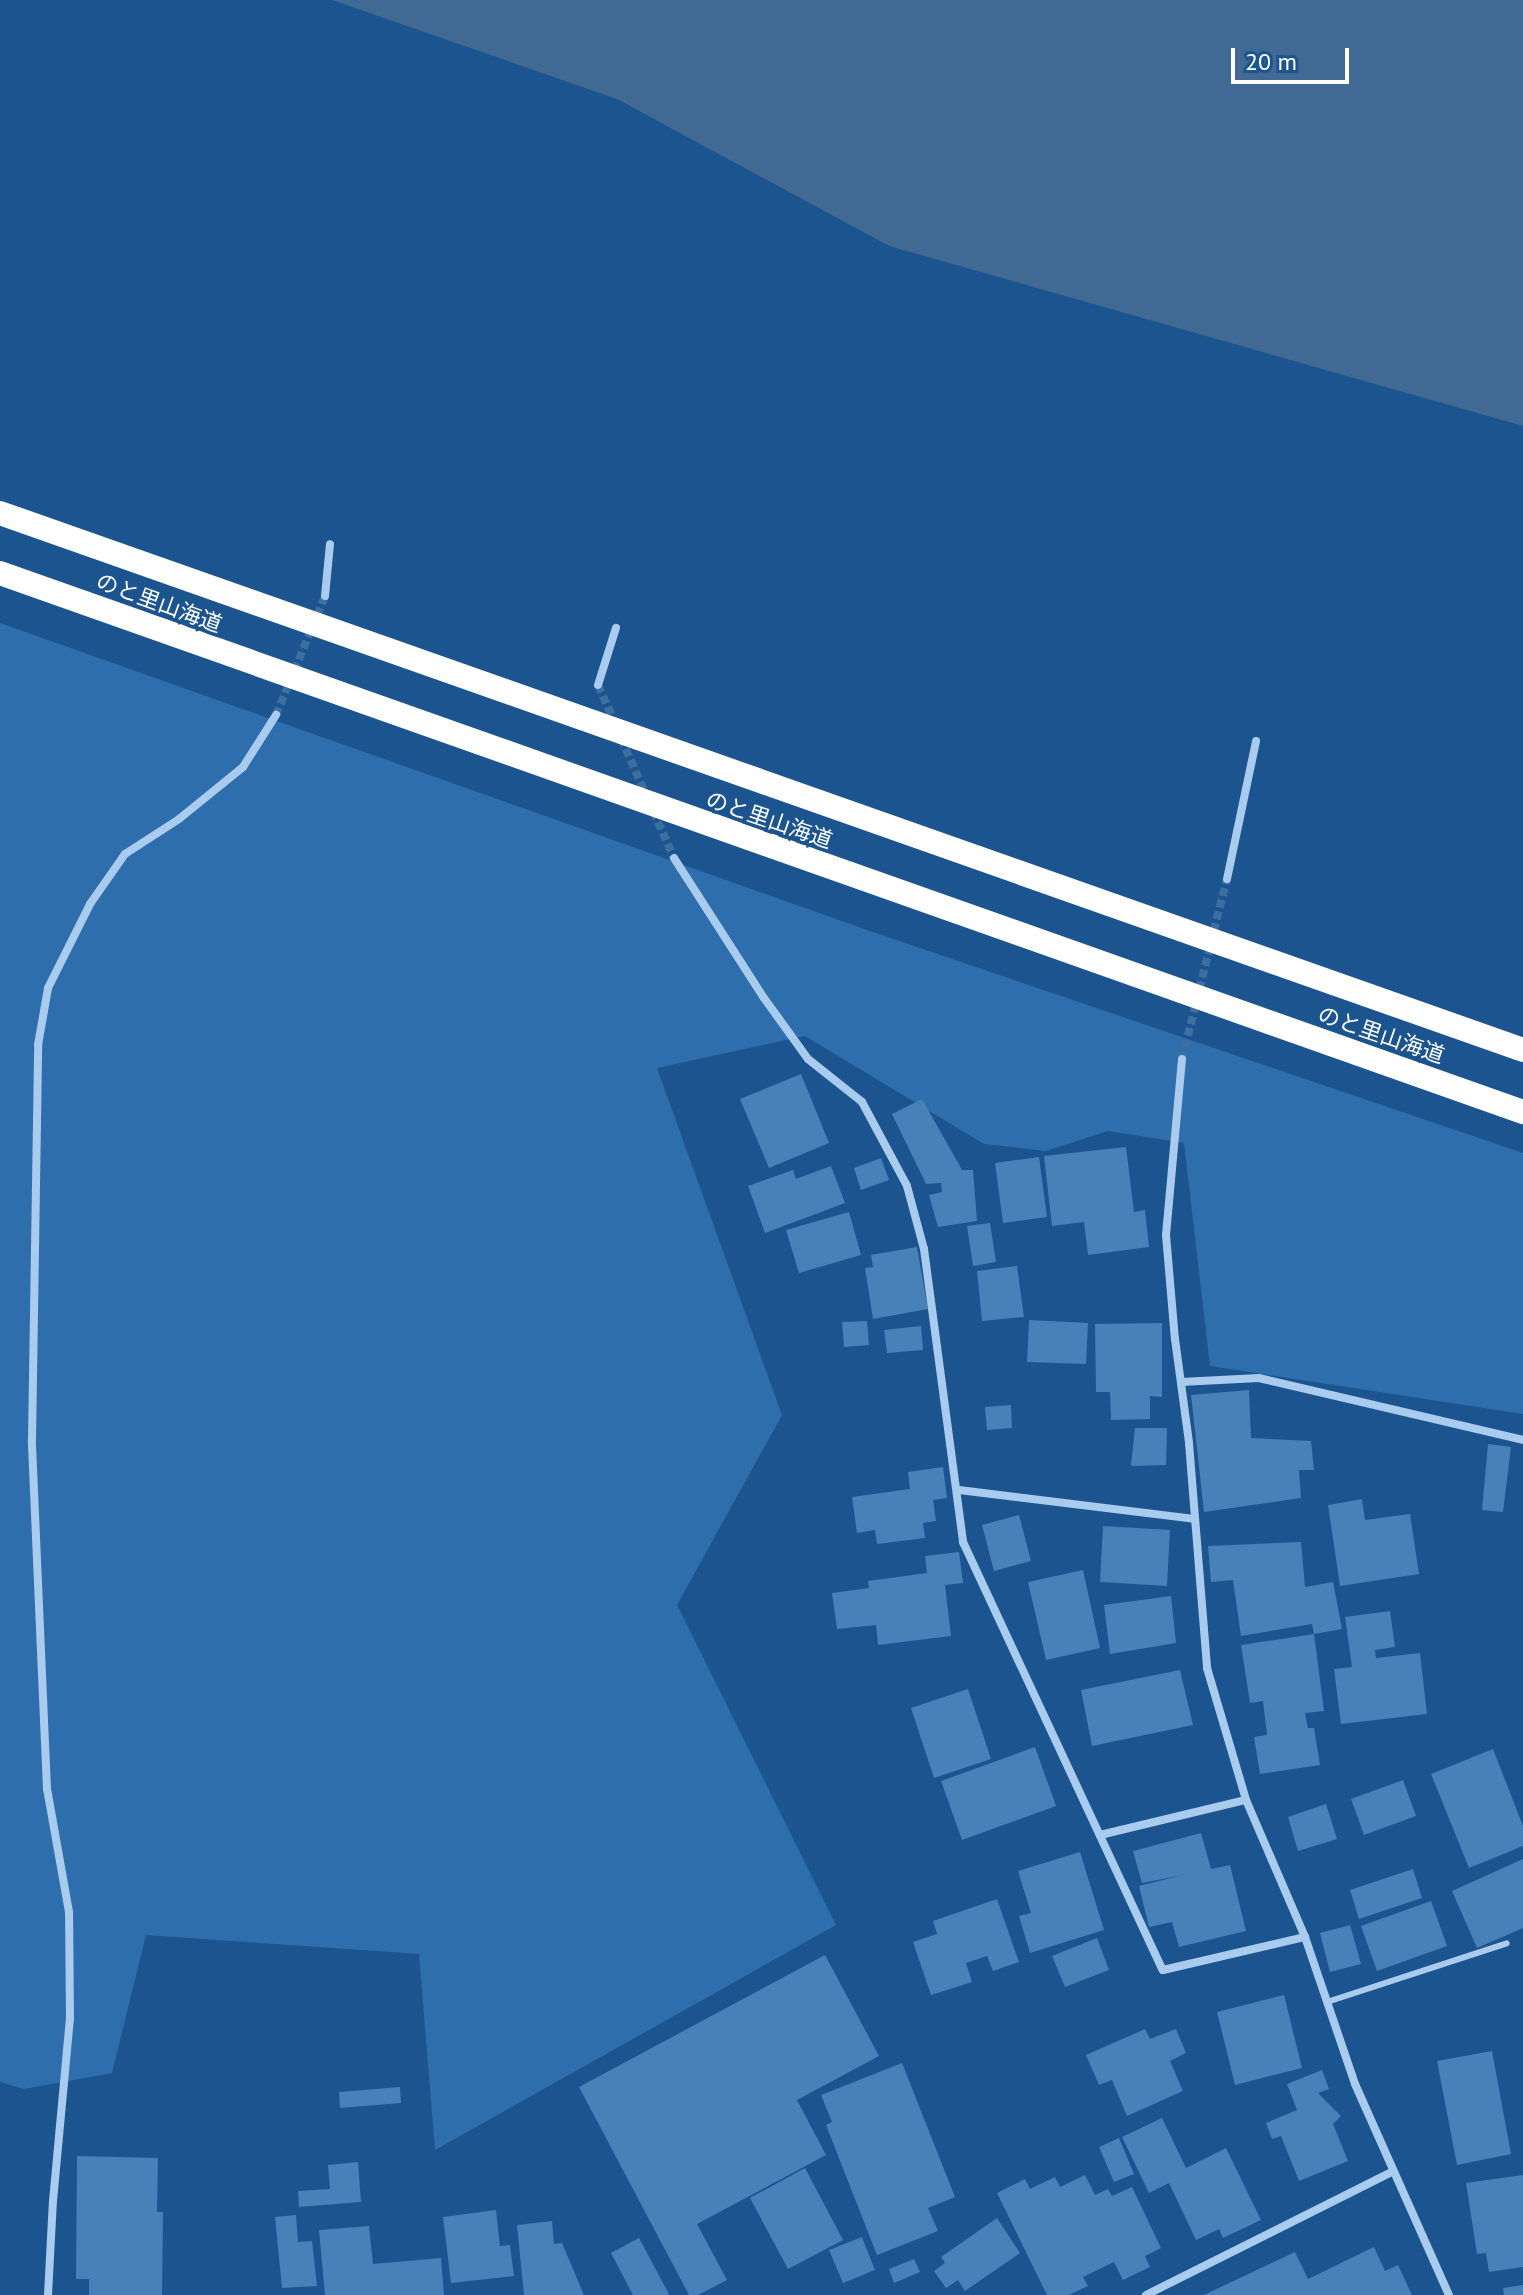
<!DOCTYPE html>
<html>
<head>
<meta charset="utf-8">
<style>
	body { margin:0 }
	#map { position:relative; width:1523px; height:2295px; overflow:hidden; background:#1b548f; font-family:"PT Sans","Noto Sans JP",sans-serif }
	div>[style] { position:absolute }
	.green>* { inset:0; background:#2e6ead }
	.water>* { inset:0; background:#406993 }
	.building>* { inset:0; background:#4880b8 }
	.minor-tunnel>* { height:8px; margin-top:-4px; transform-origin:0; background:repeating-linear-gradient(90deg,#3d6ea0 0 8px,transparent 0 12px) }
	.service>* { height:6px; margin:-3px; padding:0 3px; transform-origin:3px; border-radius:3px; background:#a9ccee }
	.minor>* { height:8px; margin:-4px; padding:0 4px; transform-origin:4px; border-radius:4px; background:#a9ccee }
	.motorway>* { height:24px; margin:-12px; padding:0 12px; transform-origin:12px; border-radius:12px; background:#fff }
	span { translate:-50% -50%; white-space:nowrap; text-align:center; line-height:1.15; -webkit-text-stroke:7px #1b548f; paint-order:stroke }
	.street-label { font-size:22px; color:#fff }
	.scale { position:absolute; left:1231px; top:48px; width:118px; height:36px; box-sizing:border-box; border:4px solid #fff; border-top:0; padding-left:10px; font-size:24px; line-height:28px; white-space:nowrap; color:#fff; -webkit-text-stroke:6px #1b548f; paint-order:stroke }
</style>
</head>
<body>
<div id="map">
	<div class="green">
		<i style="clip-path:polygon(0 623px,870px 931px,1523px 1153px,1523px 1414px,1210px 1366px,1184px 1143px,1108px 1131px,1046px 1151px,984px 1144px,805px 1036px,657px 1068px,782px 1415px,677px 1605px,836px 1925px,435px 2150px,419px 1954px,146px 1935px,112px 2073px,24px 2089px,0 2082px)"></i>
	</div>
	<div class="water">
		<i style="clip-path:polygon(332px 0,1523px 0,1523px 426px,889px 246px,617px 99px)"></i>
	</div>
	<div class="building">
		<i style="clip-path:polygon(801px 1074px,829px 1143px,769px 1168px,740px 1099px)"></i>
		<i style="clip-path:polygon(922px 1099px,962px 1170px,973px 1170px,977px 1221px,938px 1227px,929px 1195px,942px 1192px,941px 1183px,926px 1184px,892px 1114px)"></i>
		<i style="clip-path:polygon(1126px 1147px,1134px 1212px,1145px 1210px,1149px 1247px,1088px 1255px,1084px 1222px,1052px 1226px,1044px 1156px)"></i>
		<i style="clip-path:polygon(1039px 1157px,1047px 1217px,1003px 1223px,995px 1163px)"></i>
		<i style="clip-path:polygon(881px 1158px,889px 1180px,861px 1190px,854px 1168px)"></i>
		<i style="clip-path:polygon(831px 1166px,845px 1203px,765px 1233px,748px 1186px,793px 1170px,796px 1179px)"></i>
		<i style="clip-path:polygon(849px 1212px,861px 1255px,799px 1273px,786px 1230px)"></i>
		<i style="clip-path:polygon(990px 1223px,996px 1262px,973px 1266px,967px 1226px)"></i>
		<i style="clip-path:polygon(917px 1247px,928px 1309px,873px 1319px,865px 1268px,873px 1267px,871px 1255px)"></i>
		<i style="clip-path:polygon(1017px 1266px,1024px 1317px,982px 1321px,977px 1271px)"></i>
		<i style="clip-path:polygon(1029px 1320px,1088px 1323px,1086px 1364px,1027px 1362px)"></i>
		<i style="clip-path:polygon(867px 1321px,869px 1345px,844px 1347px,842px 1322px)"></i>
		<i style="clip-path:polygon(1162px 1323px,1162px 1397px,1150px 1396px,1150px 1419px,1111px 1420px,1110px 1392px,1096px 1392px,1095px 1324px)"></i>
		<i style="clip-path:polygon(921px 1326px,923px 1350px,887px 1353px,884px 1330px)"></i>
		<i style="clip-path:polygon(1249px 1390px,1251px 1438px,1311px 1441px,1314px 1470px,1299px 1470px,1301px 1498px,1204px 1512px,1191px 1395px)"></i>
		<i style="clip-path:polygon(1011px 1405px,1012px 1428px,987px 1430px,985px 1407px)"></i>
		<i style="clip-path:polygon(1135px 1428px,1167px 1428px,1166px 1465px,1131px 1466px)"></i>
		<i style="clip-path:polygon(1488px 1444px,1511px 1447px,1503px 1512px,1482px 1510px)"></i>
		<i style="clip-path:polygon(943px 1467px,947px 1498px,933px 1500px,936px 1521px,923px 1523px,925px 1538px,877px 1544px,875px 1530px,857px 1533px,852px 1497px,910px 1489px,908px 1472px)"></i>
		<i style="clip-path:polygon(1362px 1499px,1365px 1520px,1410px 1514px,1419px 1574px,1340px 1586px,1328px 1505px)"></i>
		<i style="clip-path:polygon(1019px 1515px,1031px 1561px,994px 1571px,982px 1525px)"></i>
		<i style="clip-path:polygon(1103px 1526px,1170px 1530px,1167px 1586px,1100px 1582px)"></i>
		<i style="clip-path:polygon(1301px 1542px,1305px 1587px,1333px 1582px,1342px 1629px,1314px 1634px,1312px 1624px,1241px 1636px,1233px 1580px,1211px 1582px,1208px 1546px)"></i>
		<i style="clip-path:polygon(959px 1552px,963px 1583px,945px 1585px,951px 1636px,878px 1645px,876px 1625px,837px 1629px,832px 1593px,869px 1588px,868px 1581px,927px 1573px,925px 1556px)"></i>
		<i style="clip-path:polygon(1083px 1570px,1100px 1648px,1046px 1660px,1028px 1582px)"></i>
		<i style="clip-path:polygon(1171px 1596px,1176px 1643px,1110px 1654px,1104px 1605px)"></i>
		<i style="clip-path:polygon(1390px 1611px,1395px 1647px,1375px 1650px,1376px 1658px,1420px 1653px,1427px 1714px,1341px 1724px,1334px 1669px,1352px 1667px,1345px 1617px)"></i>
		<i style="clip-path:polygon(1314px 1634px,1324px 1711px,1305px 1713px,1308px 1728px,1314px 1728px,1320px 1765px,1260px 1774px,1254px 1737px,1267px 1735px,1263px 1701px,1250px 1703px,1241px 1645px)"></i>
		<i style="clip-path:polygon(1180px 1670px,1193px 1725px,1092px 1746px,1081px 1690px)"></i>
		<i style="clip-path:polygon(968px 1689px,991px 1759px,934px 1778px,911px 1708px)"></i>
		<i style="clip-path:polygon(1035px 1747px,1056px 1806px,962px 1840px,941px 1781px)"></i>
		<i style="clip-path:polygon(1493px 1749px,1523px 1826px,1523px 1846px,1469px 1868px,1431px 1774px)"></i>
		<i style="clip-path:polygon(1403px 1780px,1416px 1816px,1364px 1835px,1351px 1799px)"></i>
		<i style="clip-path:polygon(1326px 1804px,1337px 1839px,1298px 1851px,1288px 1817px)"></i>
		<i style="clip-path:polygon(1201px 1833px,1211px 1869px,1230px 1865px,1246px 1931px,1179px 1947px,1172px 1922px,1149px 1927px,1139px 1886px,1183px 1875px,1142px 1883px,1133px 1851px)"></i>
		<i style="clip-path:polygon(1080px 1852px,1104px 1930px,1030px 1953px,1019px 1916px,1031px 1913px,1018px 1871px)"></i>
		<i style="clip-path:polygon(1523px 1859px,1523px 1928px,1477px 1948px,1452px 1891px)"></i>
		<i style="clip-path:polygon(1413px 1869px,1422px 1898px,1359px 1919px,1350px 1890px)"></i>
		<i style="clip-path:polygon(997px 1899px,1019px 1962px,993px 1971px,987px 1956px,966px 1963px,972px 1982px,931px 1995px,913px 1942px,937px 1934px,933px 1921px)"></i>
		<i style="clip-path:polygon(1431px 1901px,1447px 1946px,1377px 1971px,1361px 1926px)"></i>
		<i style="clip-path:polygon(1350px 1925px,1361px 1964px,1330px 1972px,1320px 1933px)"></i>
		<i style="clip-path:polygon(1097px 1938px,1109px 1970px,1065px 1987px,1052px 1956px)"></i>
		<i style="clip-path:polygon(825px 1955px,879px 2056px,797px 2100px,826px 2155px,697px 2224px,727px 2280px,698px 2295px,689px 2295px,579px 2087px)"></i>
		<i style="clip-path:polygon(1284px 1995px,1302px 2068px,1235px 2085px,1217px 2012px)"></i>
		<i style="clip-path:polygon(1145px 2029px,1150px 2039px,1176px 2029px,1186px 2053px,1170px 2061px,1183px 2091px,1127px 2116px,1112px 2080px,1099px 2085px,1086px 2055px)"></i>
		<i style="clip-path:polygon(1492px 2051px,1511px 2154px,1457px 2165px,1437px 2061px)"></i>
		<i style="clip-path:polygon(902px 2063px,955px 2197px,928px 2208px,938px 2231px,877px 2255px,826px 2125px,832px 2122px,821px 2095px)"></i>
		<i style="clip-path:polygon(1322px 2070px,1329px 2089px,1318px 2093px,1341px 2116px,1333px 2124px,1348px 2161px,1299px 2181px,1281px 2136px,1272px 2139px,1266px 2123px,1297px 2110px,1287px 2084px)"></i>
		<i style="clip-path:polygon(400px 2087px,401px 2103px,340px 2108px,339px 2092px)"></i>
		<i style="clip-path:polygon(1162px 2118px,1186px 2168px,1226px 2148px,1261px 2220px,1223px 2238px,1219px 2229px,1196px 2240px,1169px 2183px,1149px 2193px,1122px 2137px)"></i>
		<i style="clip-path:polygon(1119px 2138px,1134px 2174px,1114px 2182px,1099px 2147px)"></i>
		<i style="clip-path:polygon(77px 2156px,158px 2158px,157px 2212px,163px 2212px,162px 2295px,89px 2295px,89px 2279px,76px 2279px)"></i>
		<i style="clip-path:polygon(358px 2162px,361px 2202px,299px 2207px,298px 2191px,330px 2189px,328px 2165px)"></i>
		<i style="clip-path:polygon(805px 2168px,843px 2240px,788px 2269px,750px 2198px)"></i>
		<i style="clip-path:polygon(1085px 2175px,1095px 2195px,1108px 2189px,1112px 2196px,1132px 2187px,1161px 2248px,1145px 2256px,1150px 2267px,1123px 2280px,1114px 2262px,1083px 2277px,1088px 2286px,1069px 2295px,1047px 2295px,997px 2193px,1025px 2179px,1030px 2189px,1055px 2177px,1060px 2187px)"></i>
		<i style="clip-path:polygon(1523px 2175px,1523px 2267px,1489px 2272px,1486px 2253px,1477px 2254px,1466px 2183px)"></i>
		<i style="clip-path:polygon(496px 2210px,500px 2246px,510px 2245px,514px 2276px,451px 2283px,443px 2217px)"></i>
		<i style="clip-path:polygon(296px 2215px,298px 2242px,312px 2241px,317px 2286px,282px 2288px,275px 2217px)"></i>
		<i style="clip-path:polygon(997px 2218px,1020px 2253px,965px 2291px,958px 2280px,946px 2288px,934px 2271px,945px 2263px,941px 2257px)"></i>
		<i style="clip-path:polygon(552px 2221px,554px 2244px,562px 2243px,584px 2295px,524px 2295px,517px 2225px)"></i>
		<i style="clip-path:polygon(369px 2226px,373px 2264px,441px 2258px,444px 2295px,325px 2295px,319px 2230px)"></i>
		<i style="clip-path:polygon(862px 2237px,875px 2270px,843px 2283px,829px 2250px)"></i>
		<i style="clip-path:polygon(639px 2238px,669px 2294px,667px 2295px,633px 2295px,611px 2253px)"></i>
		<i style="clip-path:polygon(1374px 2247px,1385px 2271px,1398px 2265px,1412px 2295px,1204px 2295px,1295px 2252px,1308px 2279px)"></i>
		<i style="clip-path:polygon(914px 2259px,920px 2272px,894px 2283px,889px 2269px)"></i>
		<i style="clip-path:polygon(1523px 2285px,1523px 2295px,1504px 2295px,1503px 2288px)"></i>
	</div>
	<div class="minor-tunnel">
		<i style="left:598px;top:685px;width:44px;rotate:65.8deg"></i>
		<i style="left:276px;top:715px;width:129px;rotate:-67.6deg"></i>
		<i style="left:621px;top:738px;width:62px;rotate:66.3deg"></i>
		<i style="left:653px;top:811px;width:51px;rotate:65.9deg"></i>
		<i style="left:1182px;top:1059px;width:186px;rotate:-76deg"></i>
	</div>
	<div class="service">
		<i style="left:1327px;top:2002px;width:189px;rotate:-18.1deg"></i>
	</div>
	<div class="minor">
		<i style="left:325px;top:596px;width:52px;rotate:-84.5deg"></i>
		<i style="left:598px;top:685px;width:60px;rotate:-72.5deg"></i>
		<i style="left:674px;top:858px;width:166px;rotate:57.3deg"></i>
		<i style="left:764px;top:998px;width:75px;rotate:54.2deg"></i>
		<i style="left:808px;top:1059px;width:69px;rotate:38.5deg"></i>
		<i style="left:862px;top:1102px;width:95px;rotate:61.8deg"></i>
		<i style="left:907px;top:1186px;width:65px;rotate:74.9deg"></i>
		<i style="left:924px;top:1249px;width:296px;rotate:82.4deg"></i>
		<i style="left:963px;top:1542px;width:472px;rotate:65deg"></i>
		<i style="left:1163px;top:1970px;width:146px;rotate:-13.1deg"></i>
		<i style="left:1227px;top:879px;width:141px;rotate:-78.1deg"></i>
		<i style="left:1182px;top:1059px;width:177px;rotate:95.2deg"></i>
		<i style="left:1166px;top:1235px;width:104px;rotate:85.1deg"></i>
		<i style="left:1175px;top:1339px;width:105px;rotate:82.3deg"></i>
		<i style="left:1189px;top:1443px;width:226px;rotate:85.4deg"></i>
		<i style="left:1207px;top:1668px;width:138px;rotate:73.5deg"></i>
		<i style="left:1246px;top:1800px;width:149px;rotate:66.7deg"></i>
		<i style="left:1305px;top:1937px;width:155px;rotate:71.2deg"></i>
		<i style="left:1355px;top:2084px;width:231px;rotate:66deg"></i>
		<i style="left:1181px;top:1382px;width:78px;rotate:-2.9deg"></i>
		<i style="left:1259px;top:1378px;width:271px;rotate:13.2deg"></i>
		<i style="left:959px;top:1490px;width:237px;rotate:7deg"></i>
		<i style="left:1100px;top:1835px;width:150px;rotate:-13.5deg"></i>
		<i style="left:48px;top:2295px;width:94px;rotate:-87deg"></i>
		<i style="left:53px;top:2201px;width:183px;rotate:-84.7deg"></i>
		<i style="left:70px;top:2019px;width:107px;rotate:-90.5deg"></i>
		<i style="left:69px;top:1912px;width:125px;rotate:-100.1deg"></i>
		<i style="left:47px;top:1789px;width:349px;rotate:-92.5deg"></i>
		<i style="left:32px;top:1440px;width:395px;rotate:-89.1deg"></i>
		<i style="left:38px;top:1045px;width:58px;rotate:-80deg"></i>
		<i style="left:48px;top:988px;width:94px;rotate:-63.4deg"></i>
		<i style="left:90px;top:904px;width:61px;rotate:-55deg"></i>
		<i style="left:125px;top:854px;width:64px;rotate:-32.9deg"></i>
		<i style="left:179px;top:819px;width:82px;rotate:-39.1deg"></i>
		<i style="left:243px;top:767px;width:62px;rotate:-57.6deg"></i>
		<i style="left:1146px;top:2295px;width:275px;rotate:-26.6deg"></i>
	</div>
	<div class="motorway">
		<i style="left:0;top:513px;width:1615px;rotate:19.42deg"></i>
		<i style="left:0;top:573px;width:1616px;rotate:19.49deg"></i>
	</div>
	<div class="street-label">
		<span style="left:159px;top:603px;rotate:20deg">のと里山海道</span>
		<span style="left:769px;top:820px;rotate:19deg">のと里山海道</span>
		<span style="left:1381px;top:1035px;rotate:19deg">のと里山海道</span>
	</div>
	<div class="scale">20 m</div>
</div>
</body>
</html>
